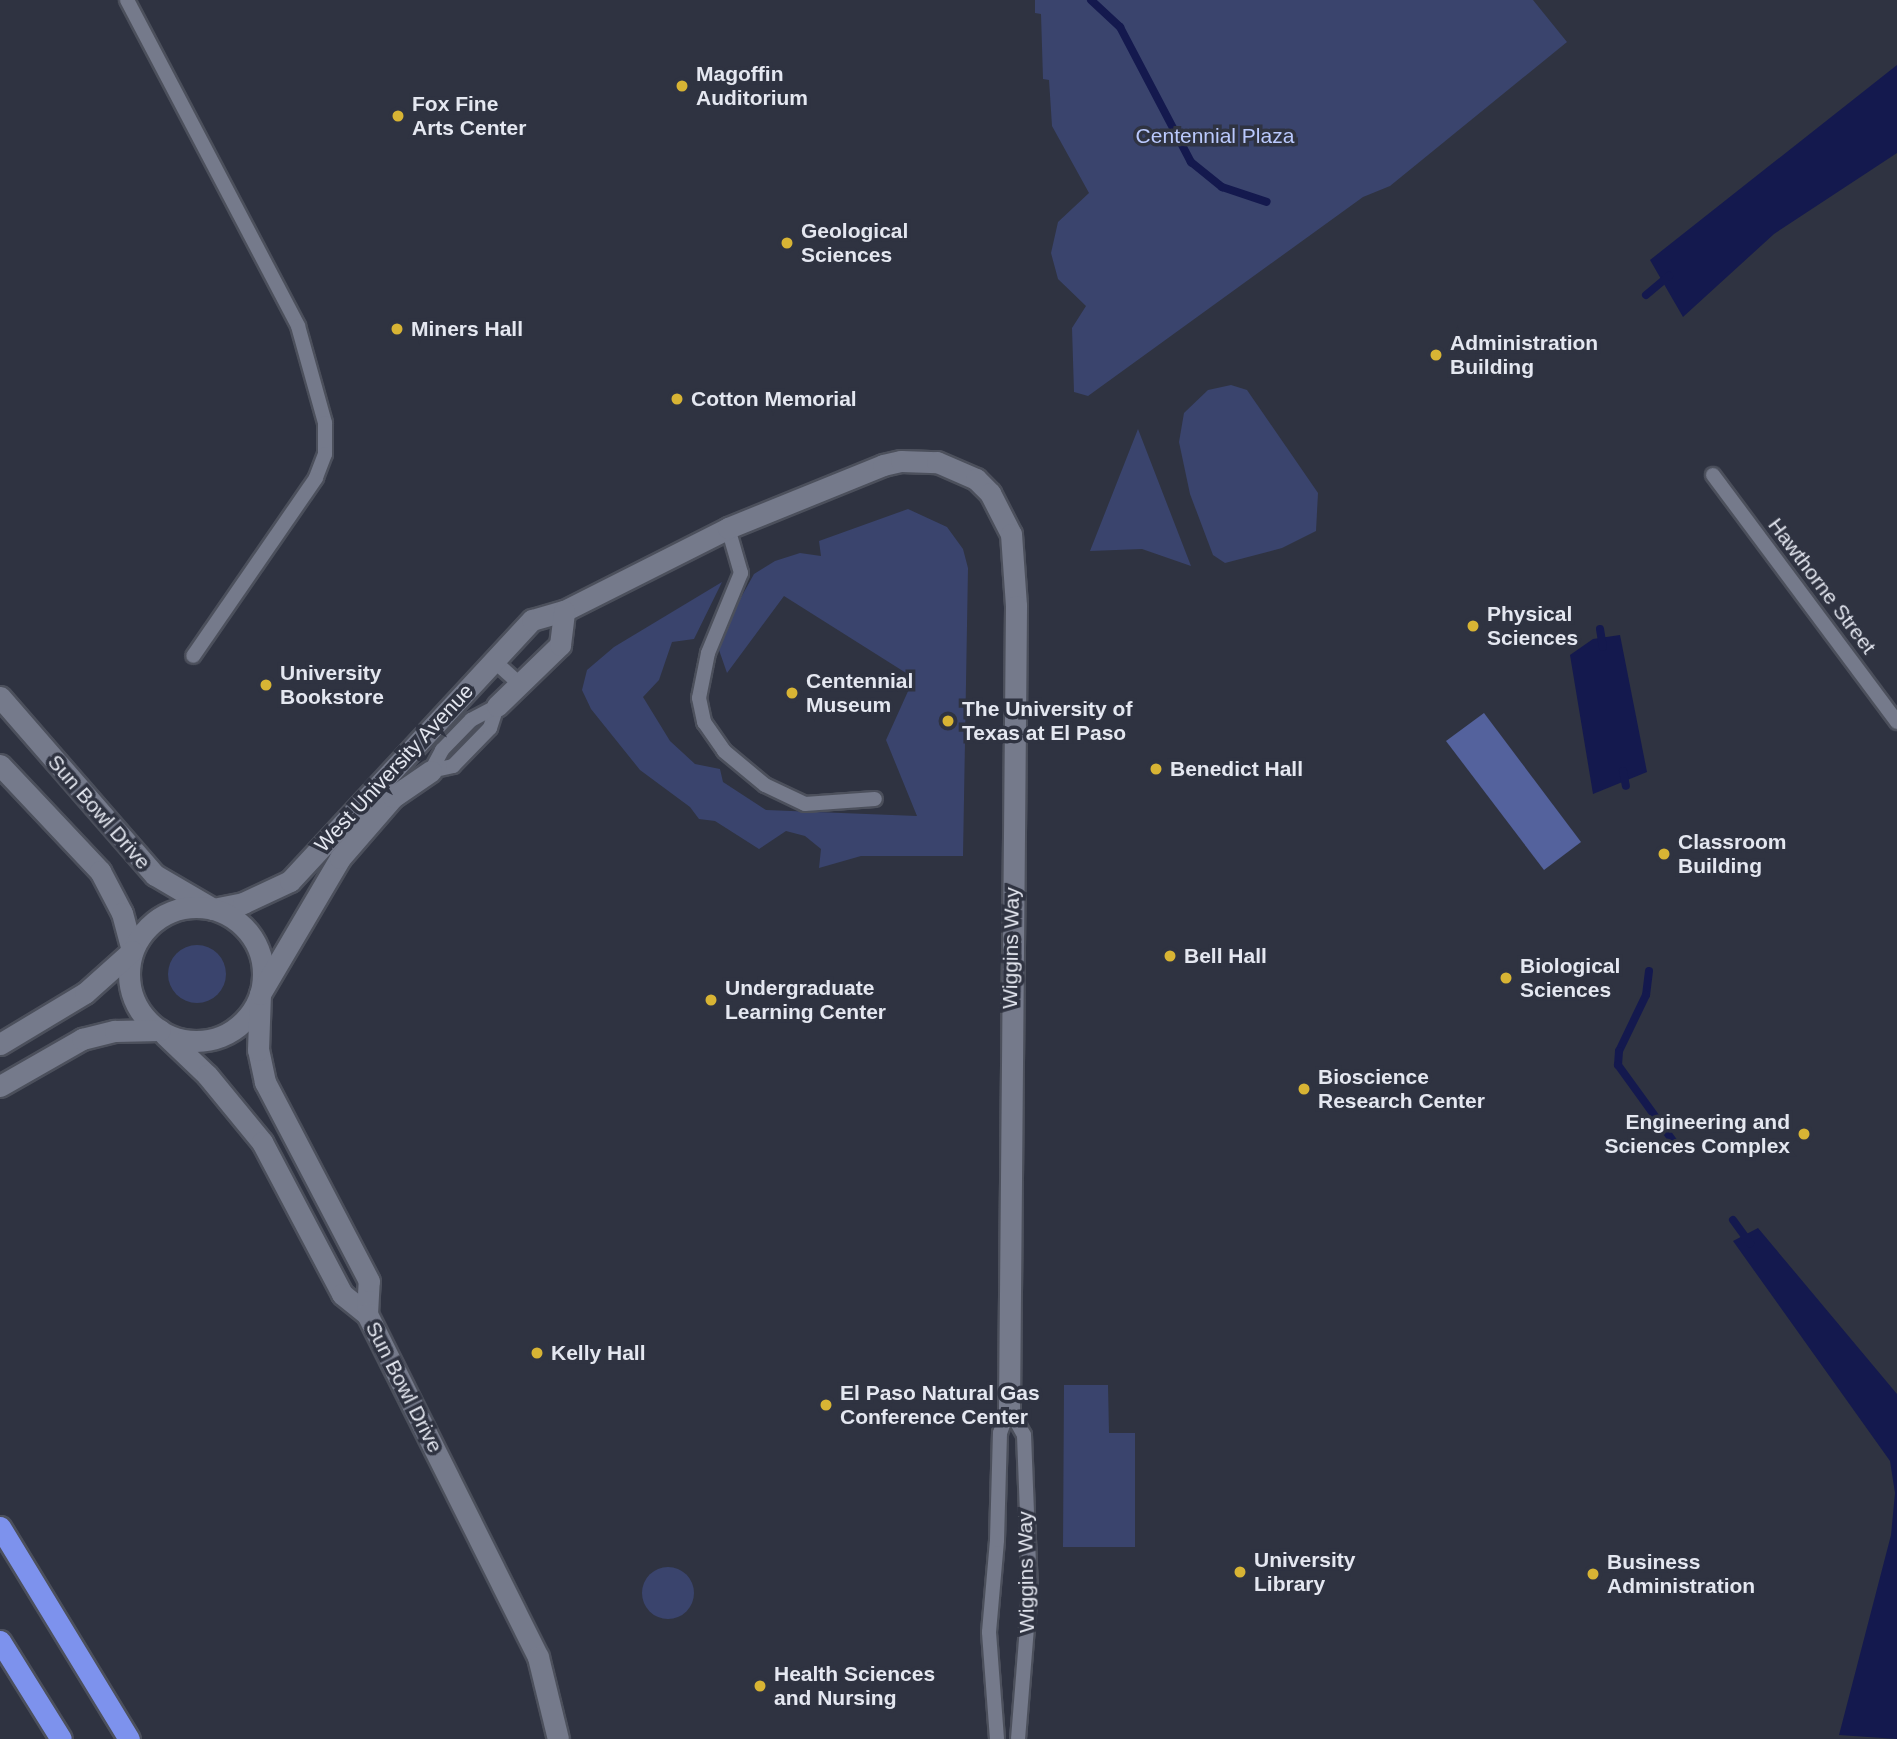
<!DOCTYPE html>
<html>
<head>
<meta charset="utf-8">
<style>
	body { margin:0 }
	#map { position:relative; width:1897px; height:1739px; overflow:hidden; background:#2f3341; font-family:Arial,sans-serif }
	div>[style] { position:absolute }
	.green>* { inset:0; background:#3a446d }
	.round { border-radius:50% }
	.forest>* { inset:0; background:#54629d }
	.water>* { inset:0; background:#14194e }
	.stream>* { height:8px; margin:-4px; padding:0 4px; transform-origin:4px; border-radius:4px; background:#14194e }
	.roads { filter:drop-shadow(2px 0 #4c505c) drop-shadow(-2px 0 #4c505c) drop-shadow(0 2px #4c505c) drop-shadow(0 -2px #4c505c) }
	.service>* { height:14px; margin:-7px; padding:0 7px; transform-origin:7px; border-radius:7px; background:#757a8b }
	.minor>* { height:21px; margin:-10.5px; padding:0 10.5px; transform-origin:10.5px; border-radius:10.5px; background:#757a8b }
	.minor>.ring { margin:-10.5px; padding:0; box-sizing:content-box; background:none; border:21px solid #757a8b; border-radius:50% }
	.tertiary>* { height:21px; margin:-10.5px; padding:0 10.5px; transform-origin:10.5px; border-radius:10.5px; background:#757a8b }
	.motorway>* { height:21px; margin:-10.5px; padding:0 10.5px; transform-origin:10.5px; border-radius:10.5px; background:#7d92ed }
	.dots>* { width:19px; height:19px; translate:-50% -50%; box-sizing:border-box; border:4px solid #2f3341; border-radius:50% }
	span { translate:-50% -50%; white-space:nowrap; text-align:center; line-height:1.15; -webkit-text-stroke:7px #2f3341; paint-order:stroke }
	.poi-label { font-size:21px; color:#e4e7f0; font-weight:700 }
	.left { translate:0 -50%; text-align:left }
	.right { translate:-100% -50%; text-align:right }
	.park-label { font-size:21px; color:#bac9fd }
	.street-label { font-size:21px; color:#e4e7f0 }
</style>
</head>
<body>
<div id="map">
	<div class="green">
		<i style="clip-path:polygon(1035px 0,1533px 0,1567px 42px,1390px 186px,1363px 197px,1088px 396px,1074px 392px,1072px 328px,1086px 306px,1058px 279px,1051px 253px,1058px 222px,1089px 193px,1052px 126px,1049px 80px,1043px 79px,1041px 14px,1035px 13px)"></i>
		<i style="clip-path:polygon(1231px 385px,1247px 390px,1318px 493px,1316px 531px,1282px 548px,1225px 563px,1213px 555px,1190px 494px,1179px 442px,1184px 413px,1208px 390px)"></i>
		<i style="clip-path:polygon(1138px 429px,1191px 566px,1142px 549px,1090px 551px)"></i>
		<i style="clip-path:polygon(908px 509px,947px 527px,963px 549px,968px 568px,963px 856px,861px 856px,819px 868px,821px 849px,805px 836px,786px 831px,759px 849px,715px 821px,699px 819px,690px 807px,640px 770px,591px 709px,582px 690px,587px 670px,614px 647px,722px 582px,694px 639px,672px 642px,659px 680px,643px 697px,670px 741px,695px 764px,720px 769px,723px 782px,766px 810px,917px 816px,886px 740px,914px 678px,784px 596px,727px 673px,719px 650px,720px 635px,754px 574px,775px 561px,800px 553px,821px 556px,819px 541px)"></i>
		<i class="round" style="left:168px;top:945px;width:58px;height:58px"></i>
		<i style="clip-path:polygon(1064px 1385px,1108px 1385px,1109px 1433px,1135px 1433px,1135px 1547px,1063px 1547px)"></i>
		<i class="round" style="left:642px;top:1567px;width:52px;height:52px"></i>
	</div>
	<div class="forest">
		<i style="clip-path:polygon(1484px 713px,1581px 842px,1544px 870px,1446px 741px)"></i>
	</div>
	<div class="water">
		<i style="clip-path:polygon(1897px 65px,1897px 153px,1774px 234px,1683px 317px,1650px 260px)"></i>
		<i style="clip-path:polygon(1620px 635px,1647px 772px,1593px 794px,1570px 655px,1593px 639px)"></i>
		<i style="clip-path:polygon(1758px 1228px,1897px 1394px,1897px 1739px,1839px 1735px,1891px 1535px,1895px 1493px,1890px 1461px,1733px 1241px)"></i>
	</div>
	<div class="stream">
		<i style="left:1091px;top:0;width:40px;rotate:43deg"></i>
		<i style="left:1120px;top:27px;width:153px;rotate:62.3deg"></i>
		<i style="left:1191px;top:162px;width:40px;rotate:39deg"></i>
		<i style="left:1222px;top:187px;width:47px;rotate:18.4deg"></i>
		<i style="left:1646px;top:295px;width:30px;rotate:-40deg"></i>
		<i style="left:1600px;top:629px;width:18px;rotate:81deg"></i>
		<i style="left:1623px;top:771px;width:15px;rotate:79deg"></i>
		<i style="left:1649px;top:971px;width:24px;rotate:97deg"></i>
		<i style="left:1646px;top:995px;width:62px;rotate:115.7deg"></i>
		<i style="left:1619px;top:1051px;width:14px;rotate:94deg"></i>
		<i style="left:1618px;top:1065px;width:107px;rotate:54.1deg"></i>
		<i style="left:1733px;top:1220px;width:29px;rotate:54deg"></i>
	</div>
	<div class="roads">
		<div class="service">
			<i style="left:127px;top:0;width:368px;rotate:62.3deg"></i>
			<i style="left:298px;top:326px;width:101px;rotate:74.4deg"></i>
			<i style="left:325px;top:423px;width:31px;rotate:90deg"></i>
			<i style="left:325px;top:454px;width:26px;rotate:111deg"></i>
			<i style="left:316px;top:478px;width:216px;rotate:124.6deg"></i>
			<i style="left:1713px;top:475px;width:308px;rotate:53.3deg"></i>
			<i style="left:728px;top:528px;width:47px;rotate:73.9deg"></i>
			<i style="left:741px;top:573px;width:87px;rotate:112.4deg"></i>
			<i style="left:708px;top:653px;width:46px;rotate:101.3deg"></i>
			<i style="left:699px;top:698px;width:25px;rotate:78deg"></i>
			<i style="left:704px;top:722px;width:35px;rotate:55deg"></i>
			<i style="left:724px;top:751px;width:53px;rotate:39.7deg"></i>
			<i style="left:765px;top:785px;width:44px;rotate:25.4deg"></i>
			<i style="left:805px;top:804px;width:70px;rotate:-4.1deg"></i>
			<i style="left:493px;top:660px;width:38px;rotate:42deg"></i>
			<i style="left:431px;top:771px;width:23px;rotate:-13deg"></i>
			<i style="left:453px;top:766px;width:53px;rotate:-45.8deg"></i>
			<i style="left:490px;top:728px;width:23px;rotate:-72deg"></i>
			<i style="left:431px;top:771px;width:24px;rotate:-62deg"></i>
			<i style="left:442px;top:750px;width:42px;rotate:-46deg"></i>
			<i style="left:471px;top:720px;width:30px;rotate:-28deg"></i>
			<i style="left:1009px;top:1408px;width:31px;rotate:61deg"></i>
			<i style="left:1024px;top:1435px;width:155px;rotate:87.8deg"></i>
			<i style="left:1030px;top:1590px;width:149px;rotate:94.6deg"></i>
			<i style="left:997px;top:1739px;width:107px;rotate:-94.3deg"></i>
			<i style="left:989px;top:1632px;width:92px;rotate:-85deg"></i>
			<i style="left:997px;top:1540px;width:107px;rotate:-88.4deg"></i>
			<i style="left:1000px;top:1433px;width:27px;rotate:-70deg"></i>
		</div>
		<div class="minor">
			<i style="left:0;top:697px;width:236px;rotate:49deg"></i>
			<i style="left:155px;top:875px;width:67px;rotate:30.4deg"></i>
			<i style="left:213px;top:909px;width:31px;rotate:-11deg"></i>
			<i style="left:243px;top:903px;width:52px;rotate:-25.1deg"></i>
			<i style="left:290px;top:881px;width:356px;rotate:-47.2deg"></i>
			<i style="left:532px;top:620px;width:33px;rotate:-16deg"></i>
			<i style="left:564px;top:611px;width:184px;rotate:-26.8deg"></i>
			<i style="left:728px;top:528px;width:167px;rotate:-22.1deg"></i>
			<i style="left:883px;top:465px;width:18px;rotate:-13deg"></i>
			<i style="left:901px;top:461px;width:36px;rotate:2deg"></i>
			<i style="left:937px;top:462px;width:43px;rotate:23.6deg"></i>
			<i style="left:976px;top:479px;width:20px;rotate:45deg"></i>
			<i style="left:990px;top:493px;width:46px;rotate:62.9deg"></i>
			<i style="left:1011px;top:534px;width:72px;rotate:86deg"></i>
			<i style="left:1016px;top:606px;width:802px;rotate:90.5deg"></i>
			<i style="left:497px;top:706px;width:88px;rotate:-44.1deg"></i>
			<i style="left:560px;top:645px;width:34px;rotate:-83deg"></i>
			<i style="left:0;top:765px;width:146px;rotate:46.7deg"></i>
			<i style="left:100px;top:871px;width:47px;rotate:62.4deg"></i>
			<i style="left:122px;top:913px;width:39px;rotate:75deg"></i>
			<i class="ring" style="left:129px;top:907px;width:113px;height:113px"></i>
			<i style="left:165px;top:1035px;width:58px;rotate:43.6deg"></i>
			<i style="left:207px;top:1075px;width:87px;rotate:50.6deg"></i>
			<i style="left:262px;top:1142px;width:172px;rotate:62.2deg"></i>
			<i style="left:342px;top:1294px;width:32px;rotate:39deg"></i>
			<i style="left:367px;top:1314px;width:33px;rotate:-87deg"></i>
			<i style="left:369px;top:1281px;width:225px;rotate:-117.6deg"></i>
			<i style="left:265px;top:1082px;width:33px;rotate:-102deg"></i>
			<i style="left:258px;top:1050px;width:56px;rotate:-88deg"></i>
			<i style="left:260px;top:994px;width:158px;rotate:-59.5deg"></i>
			<i style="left:340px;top:858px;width:81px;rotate:-49deg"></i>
			<i style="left:393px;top:797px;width:46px;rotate:-34.4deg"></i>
		</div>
		<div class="tertiary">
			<i style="left:0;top:1044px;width:99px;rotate:-31deg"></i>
			<i style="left:85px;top:993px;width:63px;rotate:-41.8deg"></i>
			<i style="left:0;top:1086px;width:95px;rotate:-29.8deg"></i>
			<i style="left:82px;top:1039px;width:34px;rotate:-14deg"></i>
			<i style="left:115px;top:1031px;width:45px;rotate:-1.3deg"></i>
			<i style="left:367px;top:1314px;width:383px;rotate:63.5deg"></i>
			<i style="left:538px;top:1657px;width:84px;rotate:76.3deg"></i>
		</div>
		<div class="motorway">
			<i style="left:0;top:1527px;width:248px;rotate:58.7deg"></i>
			<i style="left:0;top:1641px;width:115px;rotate:58.1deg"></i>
		</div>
	</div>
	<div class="dots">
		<i style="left:682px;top:86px;background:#d8b434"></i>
		<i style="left:398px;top:116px;background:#d8b434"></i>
		<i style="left:787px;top:243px;background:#d8b434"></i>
		<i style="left:397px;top:329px;background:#d8b434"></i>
		<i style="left:1436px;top:355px;background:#d8b434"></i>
		<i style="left:677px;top:399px;background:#d8b434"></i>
		<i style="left:1473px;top:626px;background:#d8b434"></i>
		<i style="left:266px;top:685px;background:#d8b434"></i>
		<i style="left:792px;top:693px;background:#d8b434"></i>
		<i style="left:948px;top:721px;background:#d8b434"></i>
		<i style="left:1156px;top:769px;background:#d8b434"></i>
		<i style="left:1664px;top:854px;background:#d8b434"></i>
		<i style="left:1170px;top:956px;background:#d8b434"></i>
		<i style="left:1506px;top:978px;background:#d8b434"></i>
		<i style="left:711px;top:1000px;background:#d8b434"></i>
		<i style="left:1304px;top:1089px;background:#d8b434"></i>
		<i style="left:1804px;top:1134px;background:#d8b434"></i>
		<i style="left:537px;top:1353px;background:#d8b434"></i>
		<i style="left:826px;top:1405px;background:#d8b434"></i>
		<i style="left:1240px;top:1572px;background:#d8b434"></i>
		<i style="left:1593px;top:1574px;background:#d8b434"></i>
		<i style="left:760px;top:1686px;background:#d8b434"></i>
	</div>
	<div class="poi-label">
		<span class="left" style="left:696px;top:86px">Magoffin<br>Auditorium</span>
		<span class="left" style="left:412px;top:116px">Fox Fine<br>Arts Center</span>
		<span class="left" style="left:801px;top:243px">Geological<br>Sciences</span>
		<span class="left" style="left:411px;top:329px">Miners Hall</span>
		<span class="left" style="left:1450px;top:355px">Administration<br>Building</span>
		<span class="left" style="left:691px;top:399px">Cotton Memorial</span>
		<span class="left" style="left:1487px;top:626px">Physical<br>Sciences</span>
		<span class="left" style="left:280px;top:685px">University<br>Bookstore</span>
		<span class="left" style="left:806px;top:693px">Centennial<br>Museum</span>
		<span class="left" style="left:962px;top:721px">The University of<br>Texas at El Paso</span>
		<span class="left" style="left:1170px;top:769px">Benedict Hall</span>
		<span class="left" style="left:1678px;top:854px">Classroom<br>Building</span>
		<span class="left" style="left:1184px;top:956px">Bell Hall</span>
		<span class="left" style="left:1520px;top:978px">Biological<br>Sciences</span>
		<span class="left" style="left:725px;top:1000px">Undergraduate<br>Learning Center</span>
		<span class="left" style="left:1318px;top:1089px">Bioscience<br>Research Center</span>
		<span class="right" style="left:1790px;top:1134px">Engineering and<br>Sciences Complex</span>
		<span class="left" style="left:551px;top:1353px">Kelly Hall</span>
		<span class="left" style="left:840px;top:1405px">El Paso Natural Gas<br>Conference Center</span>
		<span class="left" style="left:1254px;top:1572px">University<br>Library</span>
		<span class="left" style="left:1607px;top:1574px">Business<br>Administration</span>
		<span class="left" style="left:774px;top:1686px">Health Sciences<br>and Nursing</span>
	</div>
	<div class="park-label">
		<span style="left:1215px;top:136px">Centennial Plaza</span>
	</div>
	<div class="street-label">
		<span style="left:1822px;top:586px;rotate:53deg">Hawthorne Street</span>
		<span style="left:394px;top:768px;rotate:-47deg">West University Avenue</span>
		<span style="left:99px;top:812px;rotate:49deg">Sun Bowl Drive</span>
		<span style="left:1011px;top:948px;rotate:-89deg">Wiggins Way</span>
		<span style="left:404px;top:1387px;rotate:63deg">Sun Bowl Drive</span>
		<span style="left:1026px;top:1572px;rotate:-91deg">Wiggins Way</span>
	</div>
</div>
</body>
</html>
